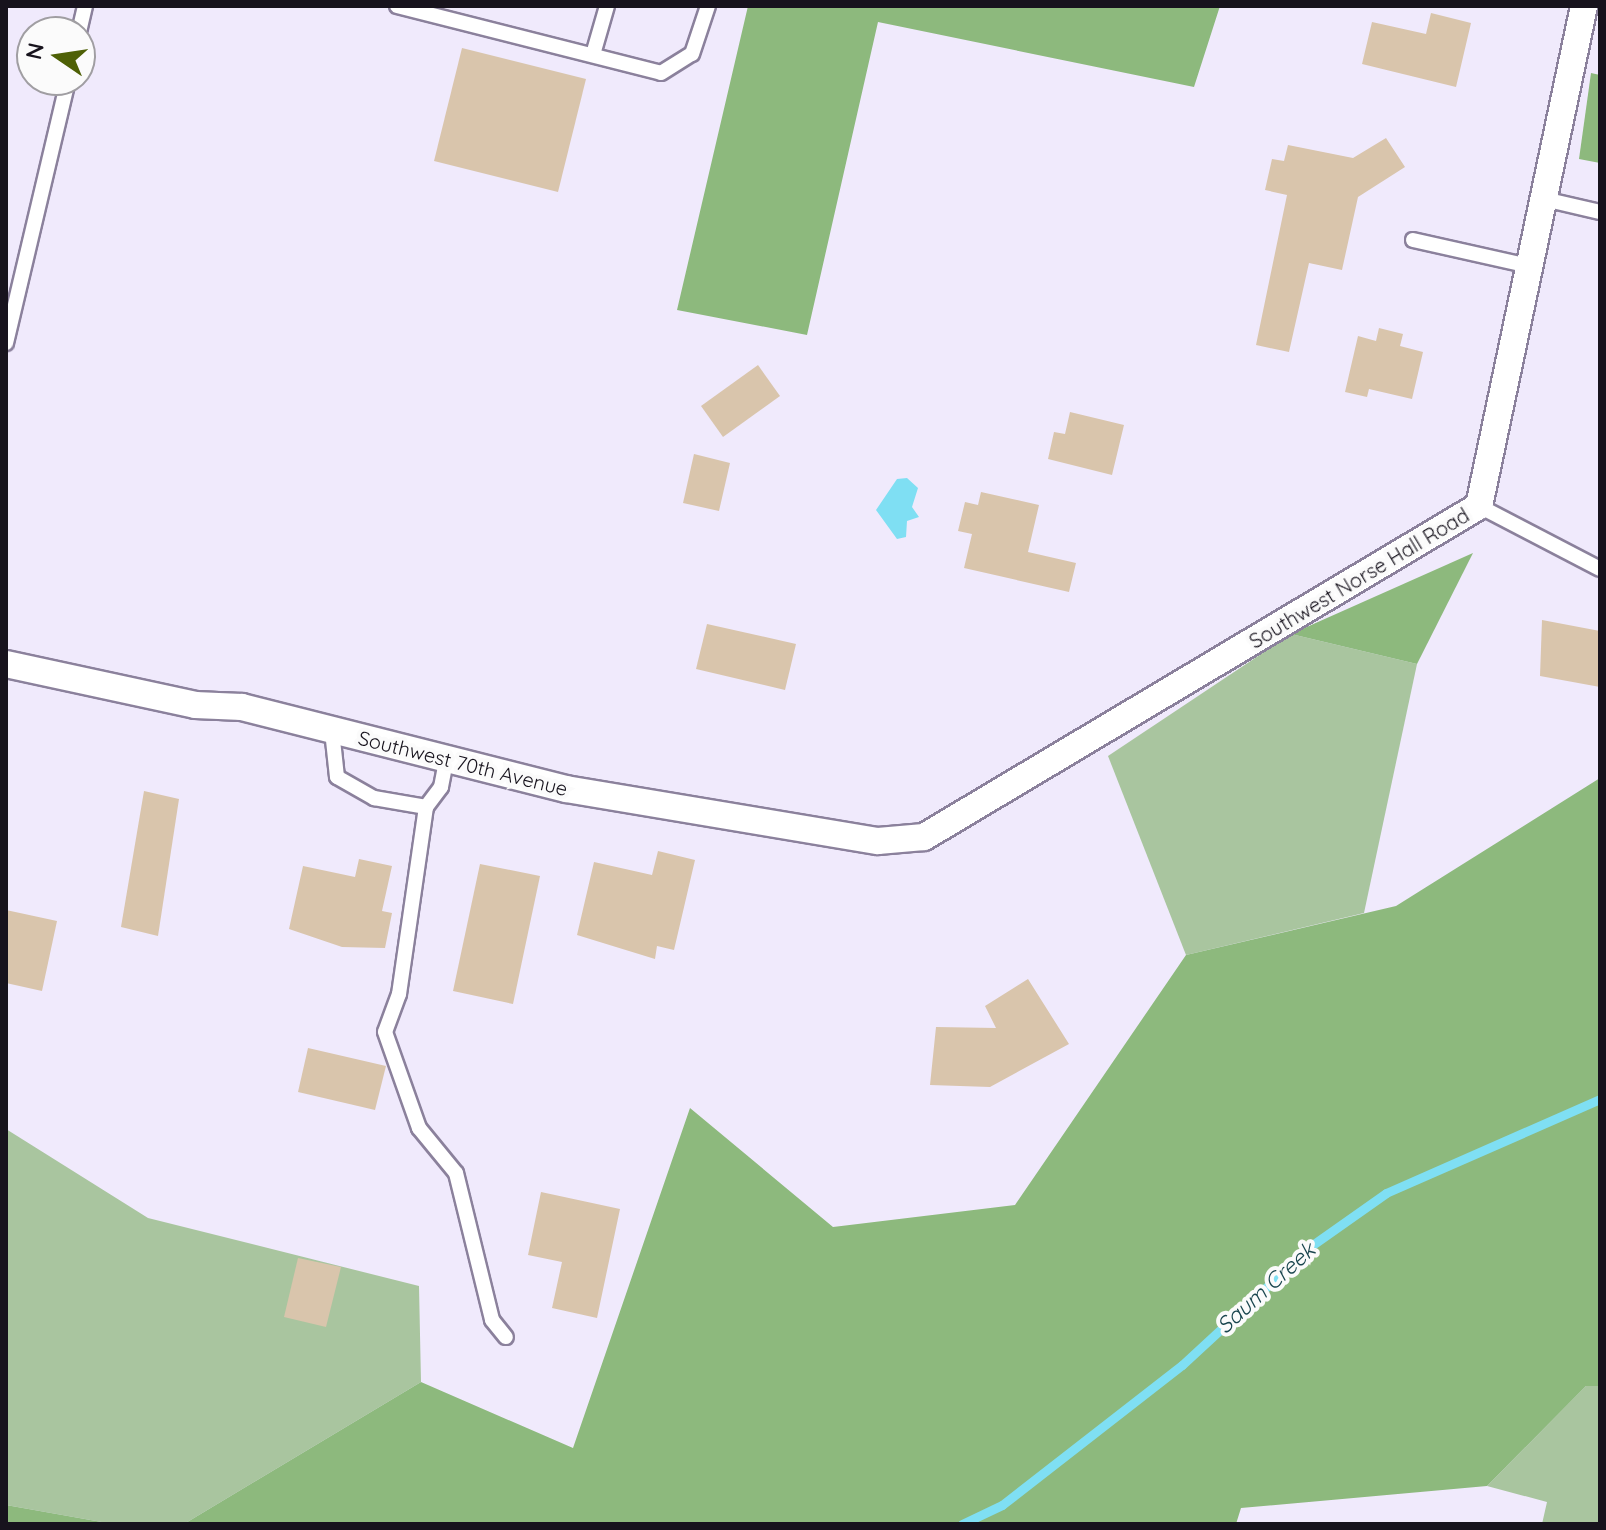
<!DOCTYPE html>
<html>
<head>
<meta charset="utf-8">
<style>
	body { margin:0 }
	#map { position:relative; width:1606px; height:1530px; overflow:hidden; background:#f0eafc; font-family:Quicksand,sans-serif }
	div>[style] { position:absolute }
	.green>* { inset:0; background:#a9c59f }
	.forest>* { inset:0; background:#8db97d }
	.water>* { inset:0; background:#7fdff3 }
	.stream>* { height:9px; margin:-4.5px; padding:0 4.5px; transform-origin:4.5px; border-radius:4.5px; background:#7fdff3 }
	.building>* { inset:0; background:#d9c5ac }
	.roads { filter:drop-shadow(2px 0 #8b819c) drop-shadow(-2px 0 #8b819c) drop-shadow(0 2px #8b819c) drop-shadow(0 -2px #8b819c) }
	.service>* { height:14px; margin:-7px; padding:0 7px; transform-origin:7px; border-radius:7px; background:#fff }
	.minor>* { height:26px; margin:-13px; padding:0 13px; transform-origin:13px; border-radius:13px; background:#fff }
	span { translate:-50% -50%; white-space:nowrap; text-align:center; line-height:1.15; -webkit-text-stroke:8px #fbfbfb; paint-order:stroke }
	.street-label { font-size:20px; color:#17131d }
	.water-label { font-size:22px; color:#19454e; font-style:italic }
	.frame { position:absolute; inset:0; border:8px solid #17131d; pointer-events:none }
	.north { position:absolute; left:16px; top:16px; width:80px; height:80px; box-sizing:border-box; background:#fbfbfb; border:2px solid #a09ea2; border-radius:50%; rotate:283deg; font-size:22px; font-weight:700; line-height:32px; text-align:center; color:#17131d }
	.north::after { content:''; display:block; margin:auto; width:28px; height:36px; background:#4e6006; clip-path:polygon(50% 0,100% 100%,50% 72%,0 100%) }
</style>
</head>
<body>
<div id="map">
	<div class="green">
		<i style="clip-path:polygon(1291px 634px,1417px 664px,1364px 913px,1186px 955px,1108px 756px)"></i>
		<i style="clip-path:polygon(6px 1129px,148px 1218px,419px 1286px,421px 1382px,184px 1524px,113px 1524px,6px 1505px)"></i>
		<i style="clip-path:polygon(1586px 1386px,1600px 1386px,1600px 1524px,1542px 1524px,1547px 1502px,1487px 1486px)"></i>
	</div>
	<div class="forest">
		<i style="clip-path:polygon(748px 6px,1220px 6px,1194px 87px,878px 22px,807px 335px,677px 310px)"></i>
		<i style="clip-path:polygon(1591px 73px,1600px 75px,1600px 163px,1579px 159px)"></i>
		<i style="clip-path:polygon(1473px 553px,1417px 664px,1291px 634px)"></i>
		<i style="clip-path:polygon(1600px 778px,1600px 1386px,1586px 1386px,1487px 1486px,1241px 1508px,1236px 1524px,184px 1524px,421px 1382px,573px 1448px,690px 1108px,833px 1227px,1015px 1205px,1186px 955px,1396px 906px)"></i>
		<i style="clip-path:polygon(6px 1505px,113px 1524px,6px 1524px)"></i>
	</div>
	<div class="water">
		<i style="clip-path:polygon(907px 478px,918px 488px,912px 507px,919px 517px,907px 521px,906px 537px,897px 539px,876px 510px,897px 479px)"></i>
	</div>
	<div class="stream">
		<i style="left:962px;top:1524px;width:44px;rotate:-25.4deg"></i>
		<i style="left:1002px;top:1505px;width:228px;rotate:-37.9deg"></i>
		<i style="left:1182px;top:1365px;width:176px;rotate:-42.7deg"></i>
		<i style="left:1311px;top:1246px;width:92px;rotate:-35.2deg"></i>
		<i style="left:1386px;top:1193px;width:234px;rotate:-23.7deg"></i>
	</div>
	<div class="building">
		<i style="clip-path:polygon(1431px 13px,1471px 23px,1456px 87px,1362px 64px,1372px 22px,1426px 34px)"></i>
		<i style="clip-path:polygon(462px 48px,586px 79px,558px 192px,434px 161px)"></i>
		<i style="clip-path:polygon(1386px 138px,1405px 167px,1358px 197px,1342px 270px,1309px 263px,1289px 352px,1256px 345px,1287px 195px,1265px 190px,1272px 159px,1284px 161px,1288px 145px,1353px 158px)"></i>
		<i style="clip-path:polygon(1379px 328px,1403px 334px,1400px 346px,1423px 352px,1412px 399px,1369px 389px,1367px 397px,1345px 392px,1358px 336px,1376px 341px)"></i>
		<i style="clip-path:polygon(758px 365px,780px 396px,723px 437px,701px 406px)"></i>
		<i style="clip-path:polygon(1070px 412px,1124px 425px,1112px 475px,1048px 459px,1054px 432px,1065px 434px)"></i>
		<i style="clip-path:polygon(694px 454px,730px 463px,719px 511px,683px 503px)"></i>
		<i style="clip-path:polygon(981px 492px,1039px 505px,1028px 552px,1076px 563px,1069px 592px,964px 568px,972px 534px,958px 531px,965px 502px,978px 505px)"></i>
		<i style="clip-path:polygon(1542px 620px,1600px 631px,1600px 687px,1540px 676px)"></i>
		<i style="clip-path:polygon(707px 624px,796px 644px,785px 690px,696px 669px)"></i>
		<i style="clip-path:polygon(144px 791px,179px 799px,158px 936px,121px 927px)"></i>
		<i style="clip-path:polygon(658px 851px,695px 860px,674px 950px,657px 946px,655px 959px,577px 935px,594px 862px,652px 875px)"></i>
		<i style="clip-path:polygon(359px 859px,392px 866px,382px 911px,392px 913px,385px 948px,342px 947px,289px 929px,303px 866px,355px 877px)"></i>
		<i style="clip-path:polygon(480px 864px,540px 876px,513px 1004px,453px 991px)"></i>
		<i style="clip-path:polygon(6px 910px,57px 921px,42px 991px,6px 983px)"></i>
		<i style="clip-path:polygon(1028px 979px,1069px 1044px,990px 1087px,930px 1085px,936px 1027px,996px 1028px,985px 1006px)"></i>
		<i style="clip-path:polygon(308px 1048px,386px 1066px,375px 1110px,298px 1092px)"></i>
		<i style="clip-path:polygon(541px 1192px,620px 1209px,597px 1318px,552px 1308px,562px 1262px,528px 1255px)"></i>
		<i style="clip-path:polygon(298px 1258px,341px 1267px,326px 1327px,284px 1317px)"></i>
	</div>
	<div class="roads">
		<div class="service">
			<i style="left:397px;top:6px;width:272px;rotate:14.2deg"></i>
			<i style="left:661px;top:73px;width:36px;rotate:-32deg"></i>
			<i style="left:692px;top:54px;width:51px;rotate:-71.6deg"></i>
			<i style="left:79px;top:32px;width:27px;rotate:-77deg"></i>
			<i style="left:594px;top:51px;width:47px;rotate:-73.9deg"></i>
			<i style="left:1544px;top:199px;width:57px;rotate:13.1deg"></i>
			<i style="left:1413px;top:240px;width:119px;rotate:12.6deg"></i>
			<i style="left:6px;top:343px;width:270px;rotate:-76.7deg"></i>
			<i style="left:1479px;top:506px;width:136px;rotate:27.5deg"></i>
			<i style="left:332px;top:731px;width:46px;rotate:83.8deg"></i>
			<i style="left:337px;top:777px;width:43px;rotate:29.6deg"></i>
			<i style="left:374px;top:798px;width:53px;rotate:9.8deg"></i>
			<i style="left:426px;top:807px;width:25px;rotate:-53deg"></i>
			<i style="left:441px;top:787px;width:26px;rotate:-79deg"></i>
			<i style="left:426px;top:807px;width:189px;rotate:98.2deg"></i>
			<i style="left:399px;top:994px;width:40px;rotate:110.2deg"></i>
			<i style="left:385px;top:1032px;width:102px;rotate:70.5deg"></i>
			<i style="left:419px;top:1128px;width:58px;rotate:50.6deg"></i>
			<i style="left:456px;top:1173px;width:151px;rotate:76.2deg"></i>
			<i style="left:492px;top:1320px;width:22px;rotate:51deg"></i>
		</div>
		<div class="minor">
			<i style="left:6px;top:664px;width:193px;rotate:12.2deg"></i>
			<i style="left:195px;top:705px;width:47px;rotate:2.4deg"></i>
			<i style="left:242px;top:707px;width:334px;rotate:14.2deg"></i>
			<i style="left:566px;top:789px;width:316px;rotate:9.5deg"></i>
			<i style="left:878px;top:841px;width:46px;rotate:-5deg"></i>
			<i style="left:924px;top:837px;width:646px;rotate:-30.81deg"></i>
			<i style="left:1479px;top:506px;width:511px;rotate:-78.14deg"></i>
		</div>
	</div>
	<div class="street-label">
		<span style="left:1359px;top:578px;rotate:-31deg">Southwest Norse Hall Road</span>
		<span style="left:463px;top:763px;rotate:14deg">Southwest 70th Avenue</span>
	</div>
	<div class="water-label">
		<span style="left:1266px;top:1288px;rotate:-42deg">Saum Creek</span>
	</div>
	<div class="frame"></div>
	<div class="north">N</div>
</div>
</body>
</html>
